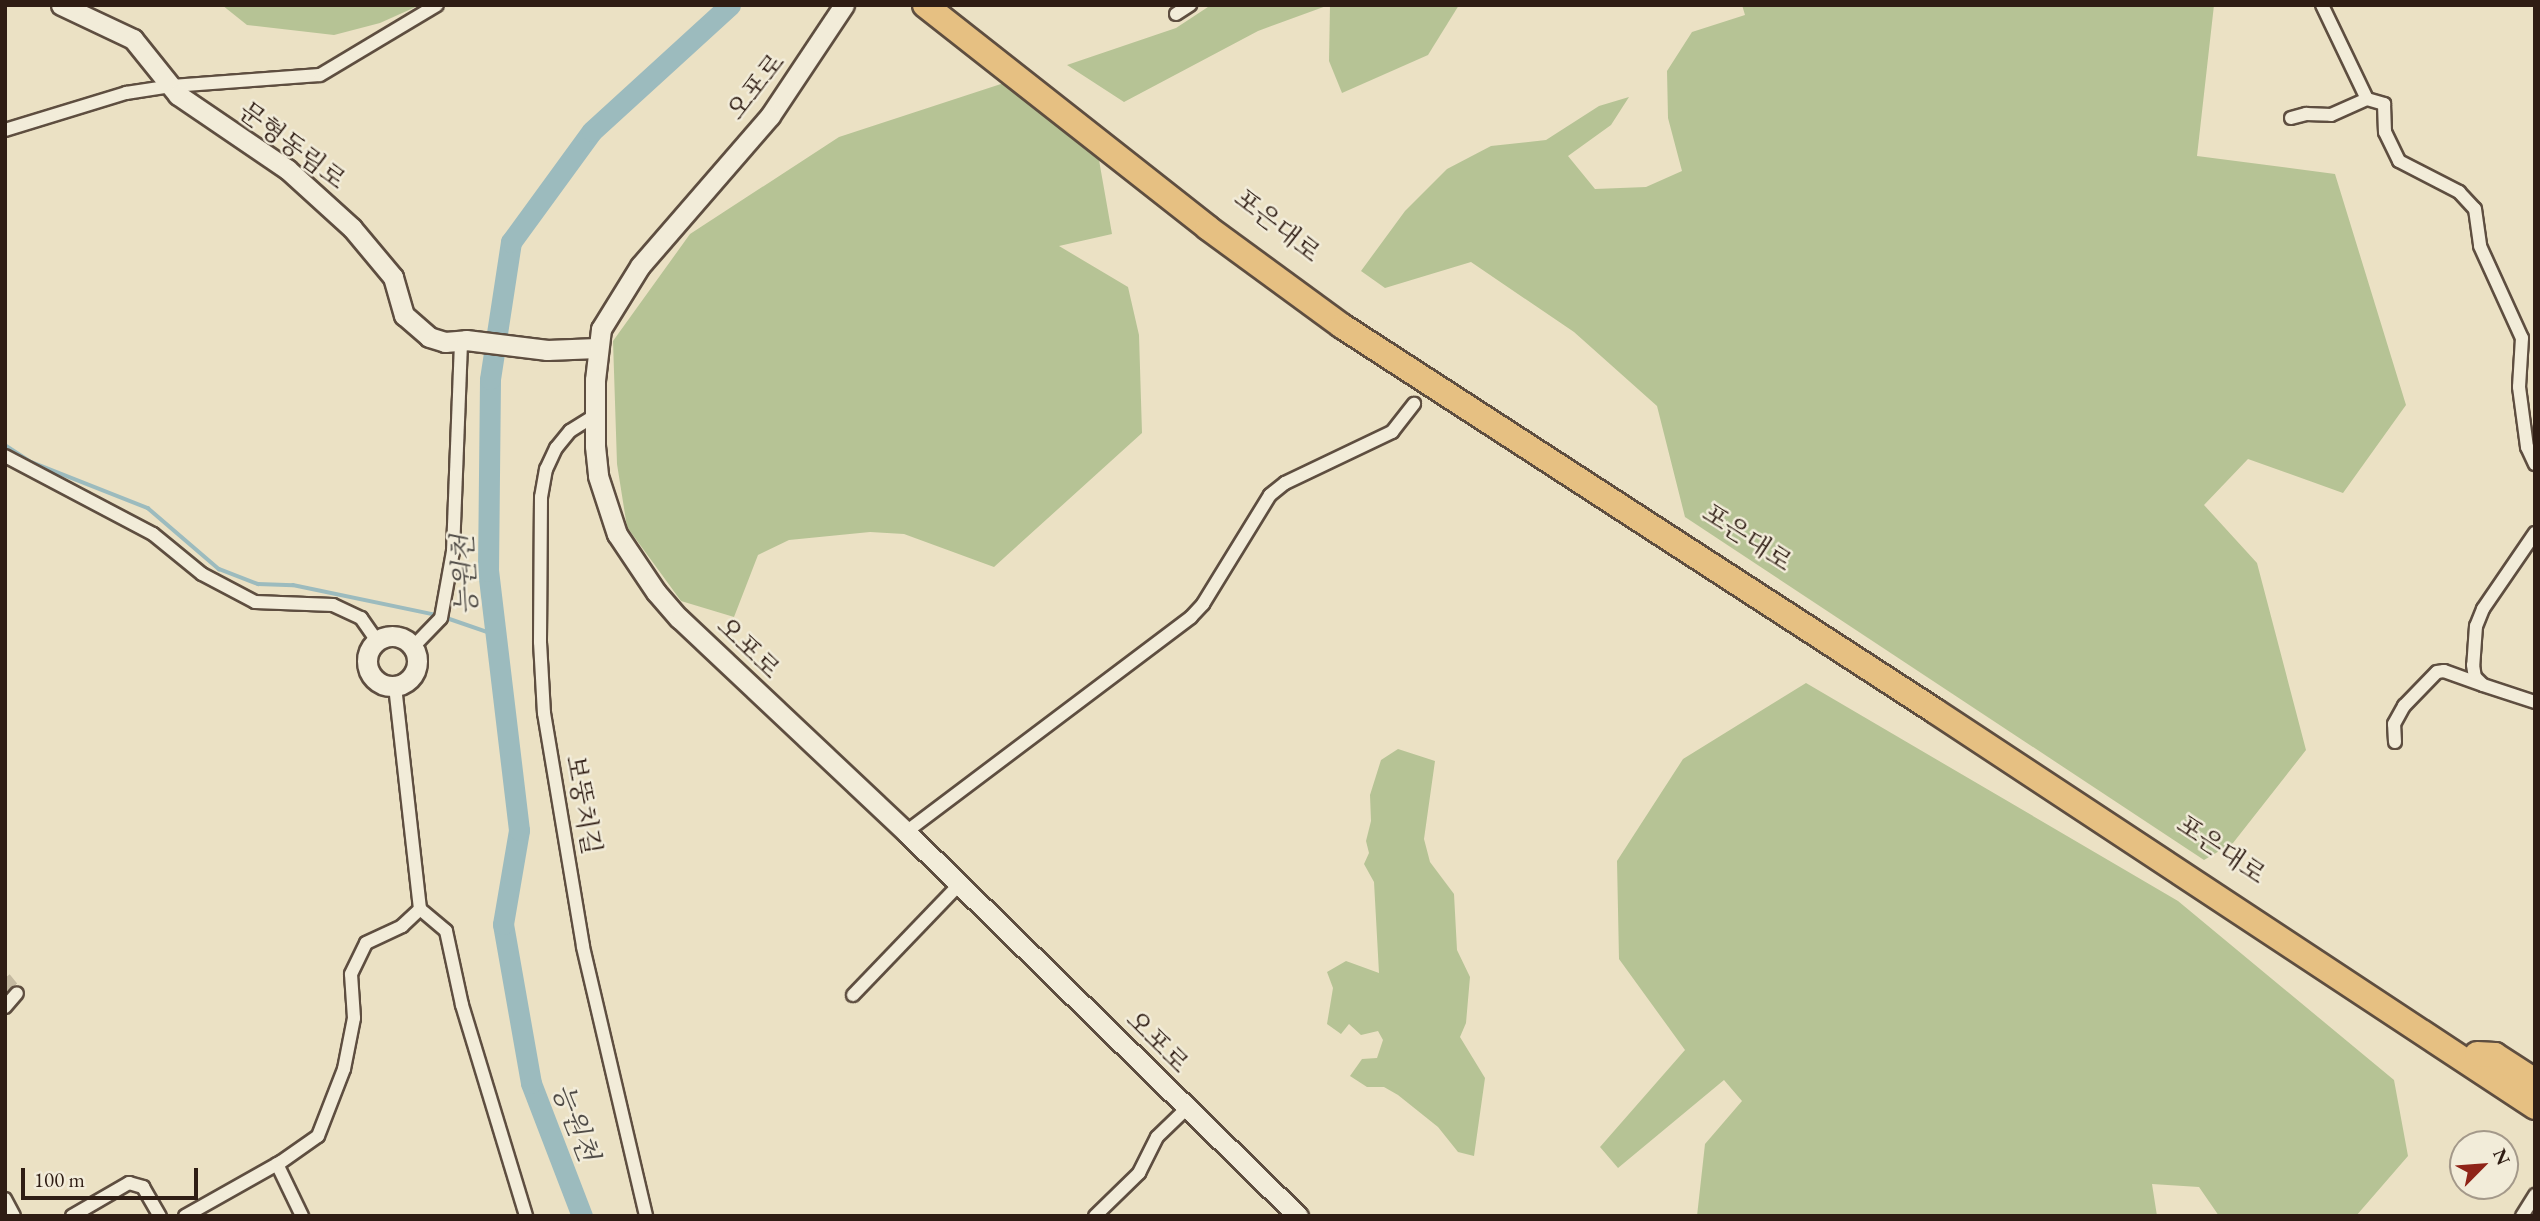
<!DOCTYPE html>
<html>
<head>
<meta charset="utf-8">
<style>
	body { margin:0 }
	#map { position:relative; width:2540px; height:1221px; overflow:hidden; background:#ebe1c4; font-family:"EB Garamond","Noto Serif KR",serif }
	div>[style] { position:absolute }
	.green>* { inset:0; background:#b6c395 }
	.stream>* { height:3.5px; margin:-1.75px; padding:0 1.75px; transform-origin:1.75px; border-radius:1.75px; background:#9cbbbe }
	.river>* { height:21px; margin:-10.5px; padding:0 10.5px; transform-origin:10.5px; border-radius:10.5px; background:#9cbbbe }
	.street-tunnel>* { height:12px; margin-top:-6px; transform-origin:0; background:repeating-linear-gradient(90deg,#c5baa1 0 12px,transparent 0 18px) }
	.roads { filter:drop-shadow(2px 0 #5e4e40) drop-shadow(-2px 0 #5e4e40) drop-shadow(0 2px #5e4e40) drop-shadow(0 -2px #5e4e40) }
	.street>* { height:12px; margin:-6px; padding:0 6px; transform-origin:6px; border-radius:6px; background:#f2ecd9 }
	.secondary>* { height:19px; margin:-9.5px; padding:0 9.5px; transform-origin:9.5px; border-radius:9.5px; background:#f2ecd9 }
	.secondary>.ring { margin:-9.5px; padding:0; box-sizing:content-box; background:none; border:19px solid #f2ecd9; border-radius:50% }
	.highway>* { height:24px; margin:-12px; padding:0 12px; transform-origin:12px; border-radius:12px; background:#e6c082 }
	span { translate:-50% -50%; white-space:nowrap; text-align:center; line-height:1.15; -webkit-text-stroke:5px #f2ecd9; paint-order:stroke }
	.street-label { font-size:26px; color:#2f1d14 }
	.water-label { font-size:28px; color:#504c47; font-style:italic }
	.frame { position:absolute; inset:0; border:7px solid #2f1d14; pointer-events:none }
	.north { position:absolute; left:2449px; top:1130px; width:70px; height:70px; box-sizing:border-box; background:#f2ecd9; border:2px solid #a4998a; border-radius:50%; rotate:65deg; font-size:19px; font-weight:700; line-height:28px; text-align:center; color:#2f1d14 }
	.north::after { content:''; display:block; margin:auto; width:24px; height:32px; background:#8f2418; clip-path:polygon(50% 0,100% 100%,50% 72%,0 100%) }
	.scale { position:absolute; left:21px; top:1168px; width:177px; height:32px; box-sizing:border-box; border:4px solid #2f1d14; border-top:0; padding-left:9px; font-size:21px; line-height:24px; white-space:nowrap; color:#2f1d14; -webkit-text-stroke:5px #f2ecd9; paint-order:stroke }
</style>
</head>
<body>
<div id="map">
	<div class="green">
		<i style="clip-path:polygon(222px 5px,420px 5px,380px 23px,334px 35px,247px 25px)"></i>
		<i style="clip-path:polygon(1211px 5px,1329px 5px,1258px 31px,1124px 102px,1067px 65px,1176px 28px)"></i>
		<i style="clip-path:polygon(1330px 5px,1459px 5px,1428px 55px,1342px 93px,1329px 61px)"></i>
		<i style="clip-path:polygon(1742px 5px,2214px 5px,2197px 156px,2335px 174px,2406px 405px,2343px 493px,2248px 459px,2204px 505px,2257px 563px,2306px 750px,2233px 843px,2204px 860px,1685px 517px,1657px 406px,1574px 332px,1471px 262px,1385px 288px,1361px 271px,1405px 211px,1447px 169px,1491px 146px,1546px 140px,1599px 106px,1629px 97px,1611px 125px,1568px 156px,1595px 189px,1646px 187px,1682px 171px,1668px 118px,1667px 71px,1692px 32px,1745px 15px)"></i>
		<i style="clip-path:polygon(1004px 83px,1099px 160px,1112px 234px,1059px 246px,1128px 287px,1139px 335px,1142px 433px,994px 567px,904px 534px,870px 532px,789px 540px,758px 555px,734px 617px,681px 601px,627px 527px,617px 464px,613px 341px,690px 234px,839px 137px)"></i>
		<i style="clip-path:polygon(1806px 683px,2178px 901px,2394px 1080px,2408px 1156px,2356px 1216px,2219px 1216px,2199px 1187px,2152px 1184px,2157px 1216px,1697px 1216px,1705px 1144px,1742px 1101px,1724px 1080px,1618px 1168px,1600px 1147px,1685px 1050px,1619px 959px,1617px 861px,1683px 759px)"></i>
		<i style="clip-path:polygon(1398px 749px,1435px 761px,1424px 839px,1430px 862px,1454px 894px,1457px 950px,1470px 977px,1466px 1023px,1460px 1037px,1485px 1078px,1474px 1156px,1458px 1152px,1438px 1127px,1398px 1095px,1384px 1087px,1367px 1087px,1350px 1076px,1362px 1059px,1377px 1058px,1383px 1040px,1378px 1031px,1361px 1035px,1349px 1024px,1341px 1034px,1327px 1024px,1333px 988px,1327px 972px,1346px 961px,1379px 973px,1374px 882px,1364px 864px,1369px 853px,1366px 841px,1371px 821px,1370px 795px,1381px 760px)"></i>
	</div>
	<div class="stream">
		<i style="left:5px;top:445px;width:31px;rotate:33deg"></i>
		<i style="left:31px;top:462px;width:126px;rotate:21.5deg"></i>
		<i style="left:148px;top:508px;width:94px;rotate:40.7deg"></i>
		<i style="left:219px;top:569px;width:42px;rotate:21deg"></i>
		<i style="left:258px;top:584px;width:35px;rotate:2deg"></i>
		<i style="left:293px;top:585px;width:147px;rotate:11.8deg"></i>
		<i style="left:444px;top:617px;width:52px;rotate:19.1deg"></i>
	</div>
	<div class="river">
		<i style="left:582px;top:1216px;width:142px;rotate:-111deg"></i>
		<i style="left:531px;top:1083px;width:161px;rotate:-100deg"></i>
		<i style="left:503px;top:924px;width:95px;rotate:-80.3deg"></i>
		<i style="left:519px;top:830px;width:261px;rotate:-96.8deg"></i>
		<i style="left:488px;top:571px;width:192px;rotate:-89.4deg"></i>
		<i style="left:490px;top:379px;width:139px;rotate:-81.3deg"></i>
		<i style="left:511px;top:242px;width:137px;rotate:-53.9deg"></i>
		<i style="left:592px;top:131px;width:187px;rotate:-42.4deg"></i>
	</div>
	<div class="street-tunnel">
		<i style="left:5px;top:978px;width:19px;rotate:51deg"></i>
	</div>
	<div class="roads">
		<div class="street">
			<i style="left:2322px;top:5px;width:104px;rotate:64.4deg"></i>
			<i style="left:2367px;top:99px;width:18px;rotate:16deg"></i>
			<i style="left:2384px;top:104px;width:28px;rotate:88deg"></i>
			<i style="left:2385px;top:132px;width:32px;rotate:64deg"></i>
			<i style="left:2399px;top:161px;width:68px;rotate:27.3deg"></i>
			<i style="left:2459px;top:192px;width:23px;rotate:47deg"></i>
			<i style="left:2475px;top:209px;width:37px;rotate:82deg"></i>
			<i style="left:2480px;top:246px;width:101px;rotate:65.5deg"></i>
			<i style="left:2522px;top:338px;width:49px;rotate:93.5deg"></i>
			<i style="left:2519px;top:387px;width:61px;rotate:82.4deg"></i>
			<i style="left:2527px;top:447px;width:19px;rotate:65deg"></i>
			<i style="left:1176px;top:14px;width:17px;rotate:-33deg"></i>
			<i style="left:2291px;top:118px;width:16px;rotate:-15deg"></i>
			<i style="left:2306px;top:114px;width:25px;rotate:2deg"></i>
			<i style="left:2331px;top:115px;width:39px;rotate:-24deg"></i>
			<i style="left:5px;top:130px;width:127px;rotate:-17deg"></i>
			<i style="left:126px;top:93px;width:47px;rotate:-8.7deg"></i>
			<i style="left:172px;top:86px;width:148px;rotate:-4.3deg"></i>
			<i style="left:320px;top:75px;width:136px;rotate:-30.9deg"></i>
			<i style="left:594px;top:416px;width:28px;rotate:148deg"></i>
			<i style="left:570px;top:431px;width:22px;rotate:129deg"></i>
			<i style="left:556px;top:448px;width:23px;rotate:115deg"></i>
			<i style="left:546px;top:469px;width:28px;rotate:100deg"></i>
			<i style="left:541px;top:497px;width:145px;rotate:90.4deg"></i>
			<i style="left:540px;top:642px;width:71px;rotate:86.8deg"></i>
			<i style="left:544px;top:713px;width:237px;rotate:80.5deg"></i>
			<i style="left:583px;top:947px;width:276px;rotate:76.8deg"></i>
			<i style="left:5px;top:456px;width:167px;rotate:27.8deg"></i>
			<i style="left:153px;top:534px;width:63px;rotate:39.2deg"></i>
			<i style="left:202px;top:574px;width:60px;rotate:27.8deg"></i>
			<i style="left:255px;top:602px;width:78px;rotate:2.2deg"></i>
			<i style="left:333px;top:605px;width:31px;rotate:25deg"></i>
			<i style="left:361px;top:618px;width:28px;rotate:55deg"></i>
			<i style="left:2535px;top:533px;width:92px;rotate:124.4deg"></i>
			<i style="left:2483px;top:609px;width:18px;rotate:112deg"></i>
			<i style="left:2476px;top:626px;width:39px;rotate:94deg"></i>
			<i style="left:2473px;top:665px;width:12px;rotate:81deg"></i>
			<i style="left:2475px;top:677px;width:11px;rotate:45deg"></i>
			<i style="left:2483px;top:685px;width:55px;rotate:18.1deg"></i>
			<i style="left:413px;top:647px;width:40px;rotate:-46deg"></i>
			<i style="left:441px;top:618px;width:68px;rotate:-79.8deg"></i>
			<i style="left:453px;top:551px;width:211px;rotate:-87.8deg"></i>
			<i style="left:2395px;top:742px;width:18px;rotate:-93deg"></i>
			<i style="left:2394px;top:724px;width:21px;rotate:-61deg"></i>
			<i style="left:2404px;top:706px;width:47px;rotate:-45.9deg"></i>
			<i style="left:2437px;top:672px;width:7px;rotate:-8deg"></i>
			<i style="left:2444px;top:671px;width:41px;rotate:19.7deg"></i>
			<i style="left:906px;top:832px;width:357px;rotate:-37deg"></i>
			<i style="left:1191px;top:617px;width:18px;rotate:-47deg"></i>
			<i style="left:1203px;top:604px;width:128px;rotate:-58.4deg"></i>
			<i style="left:1270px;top:495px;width:19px;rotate:-39deg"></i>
			<i style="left:1285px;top:483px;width:119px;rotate:-25.5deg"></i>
			<i style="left:1392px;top:432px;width:36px;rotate:-52deg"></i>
			<i style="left:420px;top:909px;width:34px;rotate:40deg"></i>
			<i style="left:446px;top:931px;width:76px;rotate:77.8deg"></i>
			<i style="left:462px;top:1005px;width:220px;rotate:73.1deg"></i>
			<i style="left:853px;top:995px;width:154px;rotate:-46.1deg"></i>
			<i style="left:5px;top:1007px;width:18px;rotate:-49deg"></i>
			<i style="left:277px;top:1164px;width:58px;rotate:64.3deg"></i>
			<i style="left:5px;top:1199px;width:19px;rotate:62deg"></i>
			<i style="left:72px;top:1216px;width:66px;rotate:-30.1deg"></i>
			<i style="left:129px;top:1183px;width:15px;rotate:16deg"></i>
			<i style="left:143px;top:1187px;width:34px;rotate:60deg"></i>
			<i style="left:185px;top:1216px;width:110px;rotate:-29.4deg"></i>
			<i style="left:281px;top:1162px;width:45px;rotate:-35.1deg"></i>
			<i style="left:318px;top:1136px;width:72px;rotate:-68.8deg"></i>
			<i style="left:344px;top:1069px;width:52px;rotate:-78.9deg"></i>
			<i style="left:354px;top:1018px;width:44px;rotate:-93.9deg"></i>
			<i style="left:351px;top:974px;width:34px;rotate:-64deg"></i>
			<i style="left:366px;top:943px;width:40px;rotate:-25deg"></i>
			<i style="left:402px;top:926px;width:25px;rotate:-43deg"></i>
			<i style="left:420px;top:909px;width:224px;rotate:-96.4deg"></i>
			<i style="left:1095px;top:1216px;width:62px;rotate:-44.3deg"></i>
			<i style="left:1139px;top:1173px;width:40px;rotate:-63.4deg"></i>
			<i style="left:1157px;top:1137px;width:40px;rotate:-44deg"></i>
			<i style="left:2522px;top:1216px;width:25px;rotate:-58deg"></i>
		</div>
		<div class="secondary">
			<i style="left:61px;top:5px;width:80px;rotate:25.3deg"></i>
			<i style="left:133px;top:39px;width:72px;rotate:51.2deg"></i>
			<i style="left:178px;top:95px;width:132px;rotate:34.2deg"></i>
			<i style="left:287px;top:169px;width:88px;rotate:42.2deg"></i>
			<i style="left:352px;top:228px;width:64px;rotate:50.1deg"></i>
			<i style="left:393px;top:277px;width:40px;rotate:74deg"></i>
			<i style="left:404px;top:315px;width:33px;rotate:41deg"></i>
			<i style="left:429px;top:337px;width:17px;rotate:17deg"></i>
			<i style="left:445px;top:342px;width:21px;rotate:-5deg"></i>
			<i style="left:466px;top:340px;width:82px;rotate:7deg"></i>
			<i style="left:547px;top:350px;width:50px;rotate:-2.3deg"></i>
			<i style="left:844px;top:5px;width:133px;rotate:123.7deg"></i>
			<i style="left:770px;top:116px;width:198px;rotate:130.9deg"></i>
			<i style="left:640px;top:266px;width:74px;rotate:121.8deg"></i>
			<i style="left:601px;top:329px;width:51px;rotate:96.7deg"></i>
			<i style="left:595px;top:380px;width:66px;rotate:90deg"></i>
			<i style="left:595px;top:446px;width:30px;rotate:84deg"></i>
			<i style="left:598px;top:476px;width:61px;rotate:71.9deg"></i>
			<i style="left:617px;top:534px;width:70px;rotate:56.1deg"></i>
			<i style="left:656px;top:592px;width:35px;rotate:49deg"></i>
			<i style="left:679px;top:618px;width:312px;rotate:43.3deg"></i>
			<i style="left:906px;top:832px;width:549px;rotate:44.41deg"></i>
			<i class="ring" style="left:367px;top:636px;width:31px;height:31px"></i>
		</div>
		<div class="highway">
			<i style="left:925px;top:5px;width:360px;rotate:38.2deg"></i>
			<i style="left:1208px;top:228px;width:166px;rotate:36.2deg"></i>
			<i style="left:1342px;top:326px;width:707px;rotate:32.99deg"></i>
			<i style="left:1935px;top:711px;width:719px;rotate:33.42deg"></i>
			<i style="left:2477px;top:1054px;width:18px;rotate:3deg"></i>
			<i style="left:2495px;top:1055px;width:48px;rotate:33deg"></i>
		</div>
	</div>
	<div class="street-label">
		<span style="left:756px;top:87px;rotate:-52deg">오포로</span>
		<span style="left:292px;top:146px;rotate:37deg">문형동림로</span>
		<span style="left:1277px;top:226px;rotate:38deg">포은대로</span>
		<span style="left:1747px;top:538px;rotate:33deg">포은대로</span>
		<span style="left:748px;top:648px;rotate:44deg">오포로</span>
		<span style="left:583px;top:805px;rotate:80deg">보뚱치길</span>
		<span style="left:2221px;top:850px;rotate:34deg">포은대로</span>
		<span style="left:1157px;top:1042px;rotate:45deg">오포로</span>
	</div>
	<div class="water-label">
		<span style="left:464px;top:575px;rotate:-93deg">능원천</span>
		<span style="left:576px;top:1122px;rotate:69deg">능원천</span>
	</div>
	<div class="frame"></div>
	<div class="north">N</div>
	<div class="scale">100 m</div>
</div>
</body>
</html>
